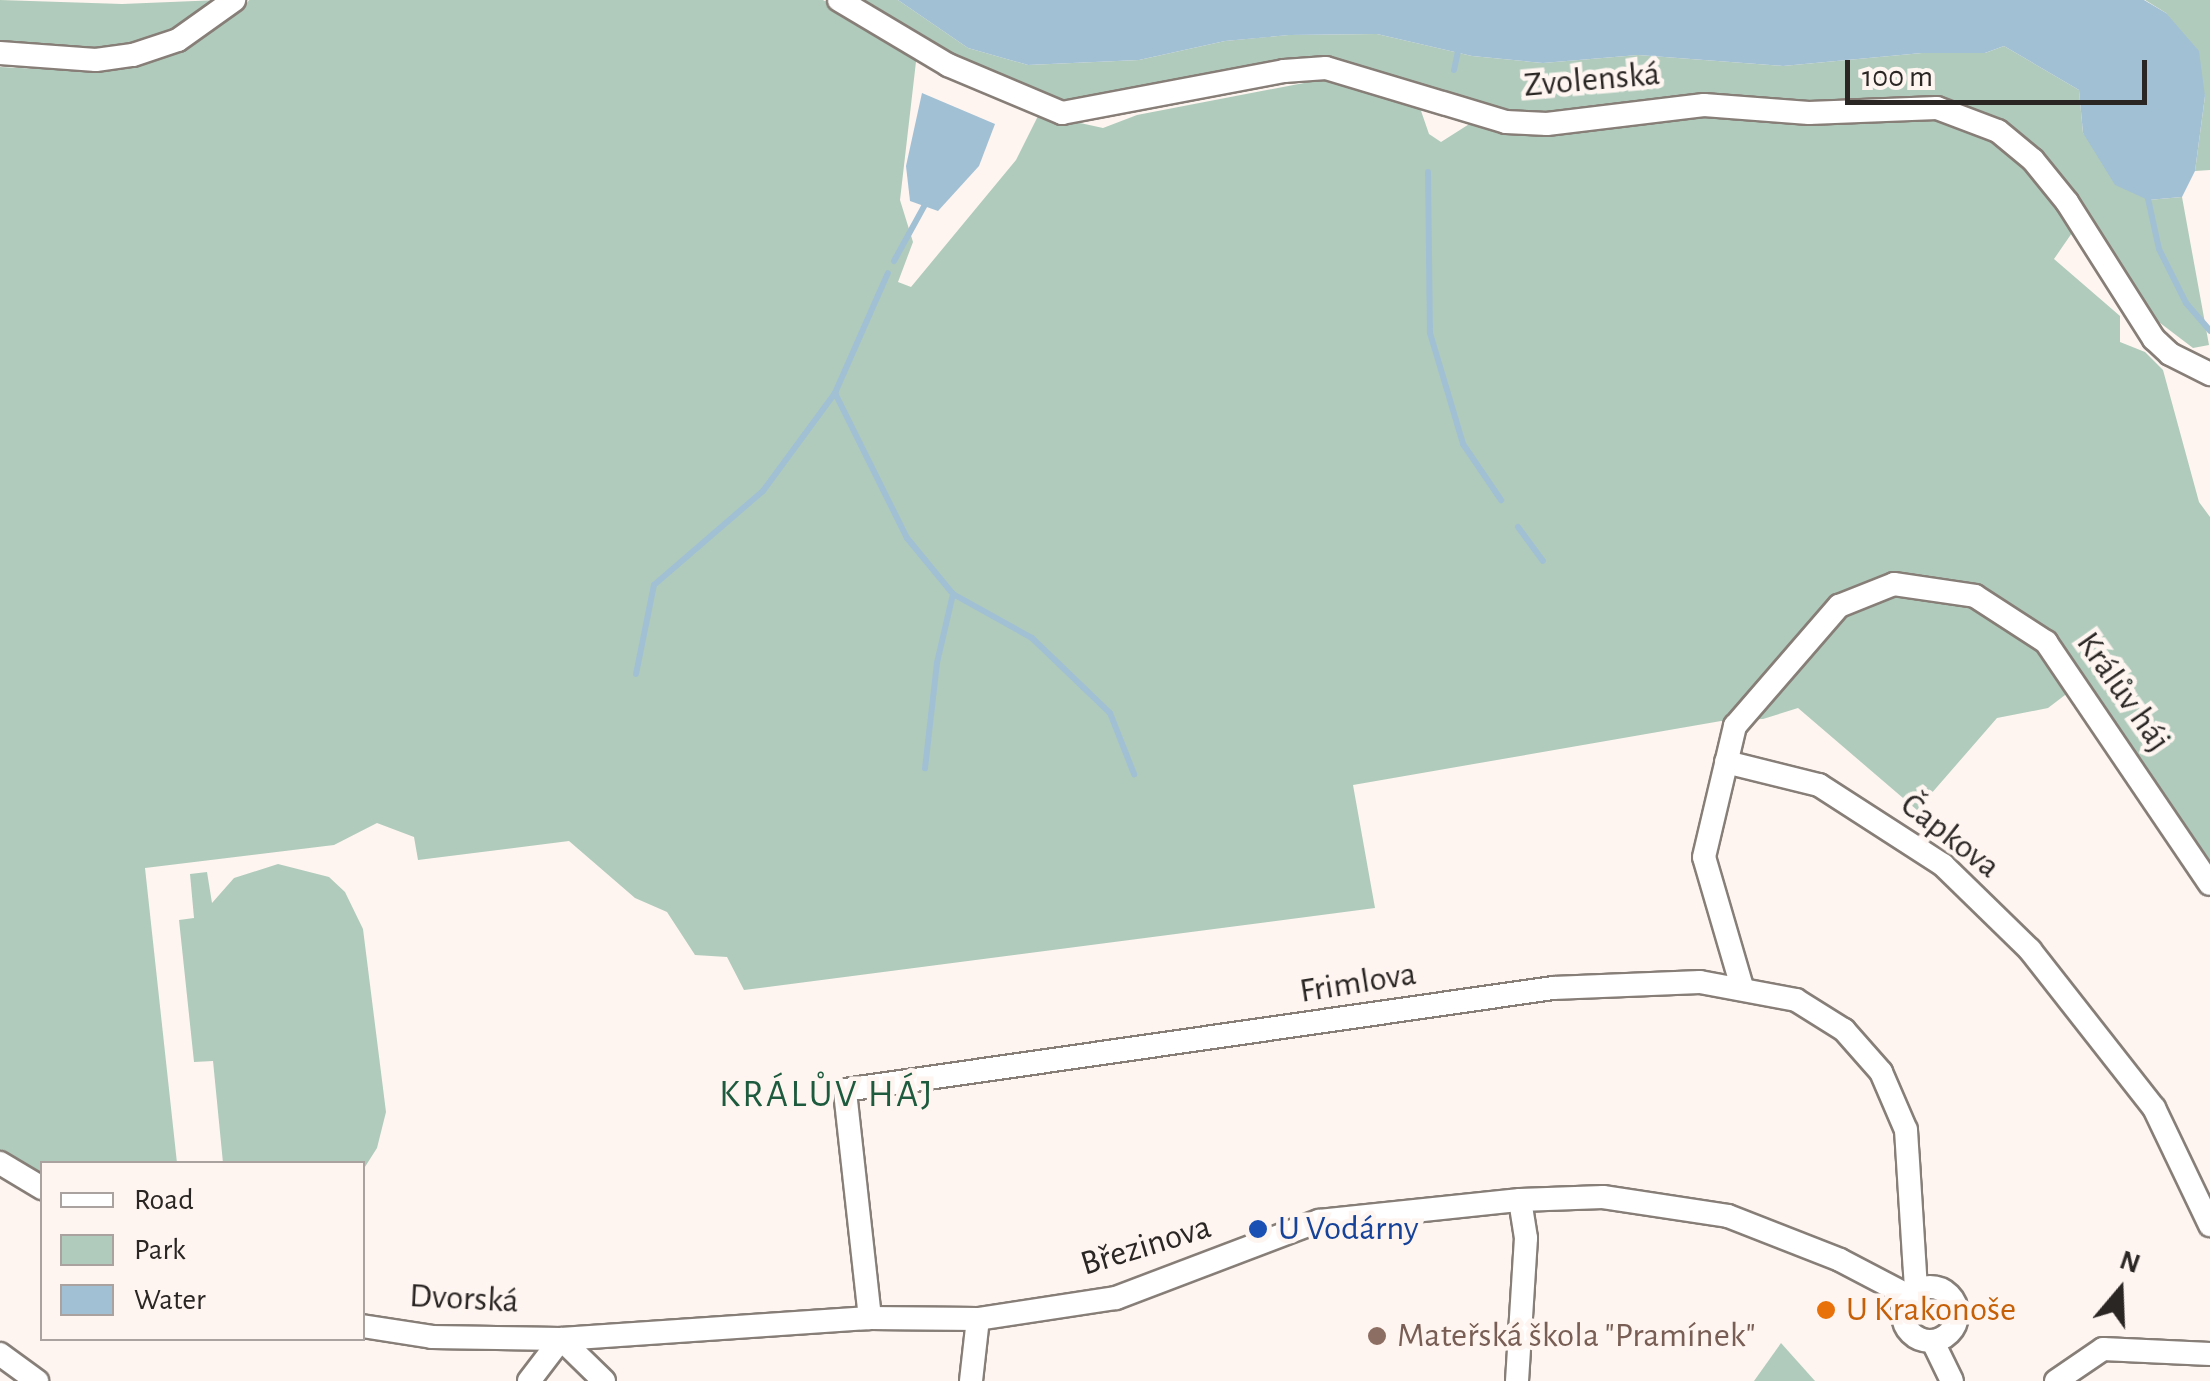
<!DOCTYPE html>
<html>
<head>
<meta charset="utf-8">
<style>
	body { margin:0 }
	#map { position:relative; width:2210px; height:1381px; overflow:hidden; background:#fef5f1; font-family:"Alegreya Sans",sans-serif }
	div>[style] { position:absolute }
	.green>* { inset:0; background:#b0cbbb }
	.water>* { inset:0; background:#a1c0d4 }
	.stream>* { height:6px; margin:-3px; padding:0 3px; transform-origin:3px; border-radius:3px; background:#a1c0d4 }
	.roads { filter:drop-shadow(2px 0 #877e78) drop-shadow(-2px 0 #877e78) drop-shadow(0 2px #877e78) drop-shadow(0 -2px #877e78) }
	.minor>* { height:22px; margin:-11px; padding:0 11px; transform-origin:11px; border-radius:11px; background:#fff }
	.minor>.ring { margin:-11px; padding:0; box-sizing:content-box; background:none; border:22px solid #fff; border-radius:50% }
	.dots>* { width:28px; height:28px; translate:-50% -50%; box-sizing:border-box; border:5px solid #fef5f1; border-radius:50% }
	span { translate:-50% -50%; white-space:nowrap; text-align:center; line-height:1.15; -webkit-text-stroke:9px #fef5f1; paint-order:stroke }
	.street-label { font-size:35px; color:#2a2624 }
	.transit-label { font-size:35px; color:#164399 }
	.left { translate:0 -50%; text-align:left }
	.food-label { font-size:35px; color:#c56008 }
	.education-label { font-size:35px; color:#785e54 }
	.neighbourhood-label { font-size:38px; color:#1e5b3e; letter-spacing:2.5px }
	.legend { position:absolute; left:40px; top:1161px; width:325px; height:180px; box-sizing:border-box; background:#fef5f1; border:2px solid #a9a29f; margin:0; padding:12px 18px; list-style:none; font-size:30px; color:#2a2624 }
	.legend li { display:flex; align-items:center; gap:20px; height:50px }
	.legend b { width:50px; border:2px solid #a9a29f }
	.north { position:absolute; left:2070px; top:1241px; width:100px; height:100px; -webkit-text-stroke:8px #fef5f1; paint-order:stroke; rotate:19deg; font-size:28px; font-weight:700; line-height:40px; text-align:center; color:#2a2624 }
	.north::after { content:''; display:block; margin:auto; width:35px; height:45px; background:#2a2624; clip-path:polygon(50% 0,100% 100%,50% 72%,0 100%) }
	.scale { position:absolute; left:1845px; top:60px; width:302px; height:45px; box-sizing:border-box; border:5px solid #2a2624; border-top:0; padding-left:12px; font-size:30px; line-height:35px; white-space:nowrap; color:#2a2624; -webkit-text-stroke:8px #fef5f1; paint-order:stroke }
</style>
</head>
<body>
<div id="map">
	<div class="green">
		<i style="clip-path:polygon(0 0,122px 4px,219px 0,166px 34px,113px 50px,0 44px)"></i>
		<i style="clip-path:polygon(249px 0,823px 0,917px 53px,900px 200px,913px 242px,898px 282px,911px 287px,1016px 160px,1039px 114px,1103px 128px,1137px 115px,1330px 78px,1419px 105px,1429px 134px,1441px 142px,1474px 121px,1702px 109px,1926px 114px,1992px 136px,2030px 169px,2074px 230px,2054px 259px,2120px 316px,2120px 342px,2145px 352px,2163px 370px,2199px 502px,2210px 517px,2210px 884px,2069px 692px,2048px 708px,1997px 718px,1917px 810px,1798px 708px,1763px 719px,1721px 721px,1353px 785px,1375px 908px,744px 990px,727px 957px,695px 955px,667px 912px,635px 898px,569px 841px,418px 860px,414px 837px,377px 823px,334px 845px,145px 868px,177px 1163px,42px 1164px,42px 1180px,0 1155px,0 67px,104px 72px,146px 62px,187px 46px,243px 9px)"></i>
		<i style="clip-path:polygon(852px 0,898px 0,968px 48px,1028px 65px,1139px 60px,1225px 41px,1289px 35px,1377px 34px,1472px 56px,1543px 63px,1638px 55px,1783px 66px,1922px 53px,1985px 53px,2004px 46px,2079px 90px,2083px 133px,2148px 200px,2182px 197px,2209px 345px,2193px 348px,2147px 313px,2075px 203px,1968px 110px,1538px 116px,1476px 107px,1341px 65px,1061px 106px,952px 58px)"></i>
		<i style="clip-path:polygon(2145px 0,2210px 0,2210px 170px,2195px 171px,2205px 96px,2166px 13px)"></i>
		<i style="clip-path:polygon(278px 864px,329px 877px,345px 892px,363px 929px,386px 1112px,377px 1148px,363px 1170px,362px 1164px,223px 1163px,213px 1061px,194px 1062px,179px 920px,194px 918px,190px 874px,207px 872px,212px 903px,234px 878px)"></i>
		<i style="clip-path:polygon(1781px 1343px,1815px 1381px,1754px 1381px)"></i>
	</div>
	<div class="water">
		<i style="clip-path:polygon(898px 0,2144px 0,2166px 13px,2199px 51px,2205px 96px,2195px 171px,2182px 197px,2148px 200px,2115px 185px,2083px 133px,2079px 90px,2004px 46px,1985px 53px,1922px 53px,1783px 66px,1638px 55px,1543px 63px,1472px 56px,1377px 34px,1290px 35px,1225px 41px,1139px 60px,1028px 65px,968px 48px)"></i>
		<i style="clip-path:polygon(922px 93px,995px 124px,979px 166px,938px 211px,910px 201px,906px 166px)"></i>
	</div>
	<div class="stream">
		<i style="left:1454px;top:70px;width:24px;rotate:-78deg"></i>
		<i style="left:1428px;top:172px;width:161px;rotate:89.3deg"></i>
		<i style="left:1430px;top:333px;width:116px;rotate:73.4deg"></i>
		<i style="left:1463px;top:444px;width:68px;rotate:55.8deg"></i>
		<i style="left:2147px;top:194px;width:56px;rotate:77.7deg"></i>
		<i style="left:2159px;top:249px;width:60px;rotate:63.4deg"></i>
		<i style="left:2186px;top:303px;width:37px;rotate:49deg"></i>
		<i style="left:894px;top:261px;width:68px;rotate:-61.2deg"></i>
		<i style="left:835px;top:393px;width:162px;rotate:63.6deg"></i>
		<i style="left:907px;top:538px;width:72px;rotate:50.6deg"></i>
		<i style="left:953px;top:594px;width:71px;rotate:103.1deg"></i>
		<i style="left:937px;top:663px;width:106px;rotate:96.5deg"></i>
		<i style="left:1518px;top:527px;width:42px;rotate:53.7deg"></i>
		<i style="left:953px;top:594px;width:90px;rotate:29.1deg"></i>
		<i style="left:1032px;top:638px;width:108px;rotate:43.9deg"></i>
		<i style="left:1110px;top:713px;width:66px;rotate:68.5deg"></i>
		<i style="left:636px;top:674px;width:91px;rotate:-78.6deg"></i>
		<i style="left:654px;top:585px;width:144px;rotate:-40.8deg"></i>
		<i style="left:763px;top:491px;width:122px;rotate:-53.7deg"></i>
		<i style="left:835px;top:393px;width:131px;rotate:-66.2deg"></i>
	</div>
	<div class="roads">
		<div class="minor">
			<i style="left:839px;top:0;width:127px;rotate:30.8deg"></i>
			<i style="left:948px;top:65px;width:124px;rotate:22.8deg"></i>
			<i style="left:1062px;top:113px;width:226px;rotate:-10.7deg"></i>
			<i style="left:1284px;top:71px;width:42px;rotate:-4.1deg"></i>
			<i style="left:1326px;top:68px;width:188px;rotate:16.7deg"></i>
			<i style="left:1506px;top:122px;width:41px;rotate:2.8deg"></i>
			<i style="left:1547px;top:124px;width:158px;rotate:-6.9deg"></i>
			<i style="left:1704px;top:105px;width:105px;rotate:4.4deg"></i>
			<i style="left:1809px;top:113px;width:128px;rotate:-2.2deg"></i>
			<i style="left:1937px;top:108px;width:65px;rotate:20.7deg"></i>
			<i style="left:1998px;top:131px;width:45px;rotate:39.6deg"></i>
			<i style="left:2033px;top:160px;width:54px;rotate:51deg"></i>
			<i style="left:2067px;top:202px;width:162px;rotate:57.6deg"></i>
			<i style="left:2154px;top:339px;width:22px;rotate:43deg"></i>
			<i style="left:2170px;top:354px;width:45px;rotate:26.6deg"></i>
			<i style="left:0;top:53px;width:96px;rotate:4.2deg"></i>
			<i style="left:96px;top:60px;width:37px;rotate:-8deg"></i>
			<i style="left:133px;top:55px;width:47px;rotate:-18.4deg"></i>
			<i style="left:178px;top:40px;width:69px;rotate:-35.5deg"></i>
			<i style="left:1726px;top:762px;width:96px;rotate:13.9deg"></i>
			<i style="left:1819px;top:785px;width:148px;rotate:32.8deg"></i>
			<i style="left:1943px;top:865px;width:122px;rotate:44.3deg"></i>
			<i style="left:2030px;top:950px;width:201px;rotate:51.9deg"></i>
			<i style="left:2154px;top:1108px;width:130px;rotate:64.4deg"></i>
			<i style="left:1742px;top:987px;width:135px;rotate:-106.3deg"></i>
			<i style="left:1704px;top:857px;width:135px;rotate:-76.7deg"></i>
			<i style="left:1735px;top:726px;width:159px;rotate:-49.1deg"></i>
			<i style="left:1839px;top:606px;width:59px;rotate:-21.8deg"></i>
			<i style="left:1894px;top:584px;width:82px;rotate:8.4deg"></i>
			<i style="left:1975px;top:596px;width:85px;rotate:32.9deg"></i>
			<i style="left:2046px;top:642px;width:292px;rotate:55.9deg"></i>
			<i style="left:0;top:1163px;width:49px;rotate:30.8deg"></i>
			<i class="ring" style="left:1903px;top:1287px;width:32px;height:32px"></i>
			<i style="left:870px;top:1318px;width:229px;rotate:-96.3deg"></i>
			<i style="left:845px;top:1090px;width:715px;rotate:-8.2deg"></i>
			<i style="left:1553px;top:988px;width:147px;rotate:-2.3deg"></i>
			<i style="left:1700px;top:982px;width:98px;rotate:10.6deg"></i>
			<i style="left:1796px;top:1000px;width:57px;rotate:32deg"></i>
			<i style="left:1844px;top:1030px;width:56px;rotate:48.6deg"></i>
			<i style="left:1881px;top:1072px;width:63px;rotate:66.7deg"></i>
			<i style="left:1906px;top:1130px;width:158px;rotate:86.4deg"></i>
			<i style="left:362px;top:1326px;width:71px;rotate:8.9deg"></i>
			<i style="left:432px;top:1337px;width:129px;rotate:0.9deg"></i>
			<i style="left:561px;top:1339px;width:310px;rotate:-3.9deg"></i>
			<i style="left:870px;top:1318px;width:108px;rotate:0.5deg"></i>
			<i style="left:978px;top:1319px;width:140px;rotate:-8.7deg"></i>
			<i style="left:1116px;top:1298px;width:217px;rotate:-20.8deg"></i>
			<i style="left:1319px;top:1221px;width:202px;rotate:-6deg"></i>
			<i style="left:1520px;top:1200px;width:83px;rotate:-2.1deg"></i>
			<i style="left:1603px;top:1197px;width:126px;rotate:8.6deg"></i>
			<i style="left:1728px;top:1216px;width:120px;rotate:21.4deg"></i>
			<i style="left:1840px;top:1260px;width:76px;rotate:27.6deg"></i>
			<i style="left:561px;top:1339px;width:60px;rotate:44.3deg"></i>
			<i style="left:1933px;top:1342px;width:43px;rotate:64deg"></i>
			<i style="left:0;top:1354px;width:46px;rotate:36.1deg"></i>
			<i style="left:529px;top:1381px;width:53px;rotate:-52.7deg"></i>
			<i style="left:971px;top:1381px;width:62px;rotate:-83.6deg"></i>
			<i style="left:1517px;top:1381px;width:143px;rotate:-86.4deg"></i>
			<i style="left:1526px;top:1238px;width:38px;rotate:-99deg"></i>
			<i style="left:2056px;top:1381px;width:57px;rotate:-34.2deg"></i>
			<i style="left:2103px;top:1349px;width:107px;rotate:2.7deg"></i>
		</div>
	</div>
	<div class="dots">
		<i style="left:1258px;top:1229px;background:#1a4fb4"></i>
		<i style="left:1826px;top:1310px;background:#e8710a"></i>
		<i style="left:1377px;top:1336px;background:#8d6e63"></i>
	</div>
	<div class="street-label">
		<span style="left:1592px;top:80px;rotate:-5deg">Zvolenská</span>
		<span style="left:2123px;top:692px;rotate:55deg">Králův háj</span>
		<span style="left:1950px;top:836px;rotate:38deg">Čapkova</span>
		<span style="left:1358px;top:983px;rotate:-9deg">Frimlova</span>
		<span style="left:1146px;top:1246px;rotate:-17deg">Březinova</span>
		<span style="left:464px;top:1299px;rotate:3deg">Dvorská</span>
	</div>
	<div class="transit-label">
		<span class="left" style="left:1278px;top:1229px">U Vodárny</span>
	</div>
	<div class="food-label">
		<span class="left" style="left:1846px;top:1310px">U Krakonoše</span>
	</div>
	<div class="education-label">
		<span class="left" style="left:1397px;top:1336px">Mateřská škola "Pramínek"</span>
	</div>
	<div class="neighbourhood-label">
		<span style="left:827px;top:1096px">KRÁLŮV HÁJ</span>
	</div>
	<ul class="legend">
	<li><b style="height:12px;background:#fff"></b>Road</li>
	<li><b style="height:28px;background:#b0cbbb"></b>Park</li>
	<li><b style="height:28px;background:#a1c0d4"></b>Water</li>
	</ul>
	<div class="north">N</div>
	<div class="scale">100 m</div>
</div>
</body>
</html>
